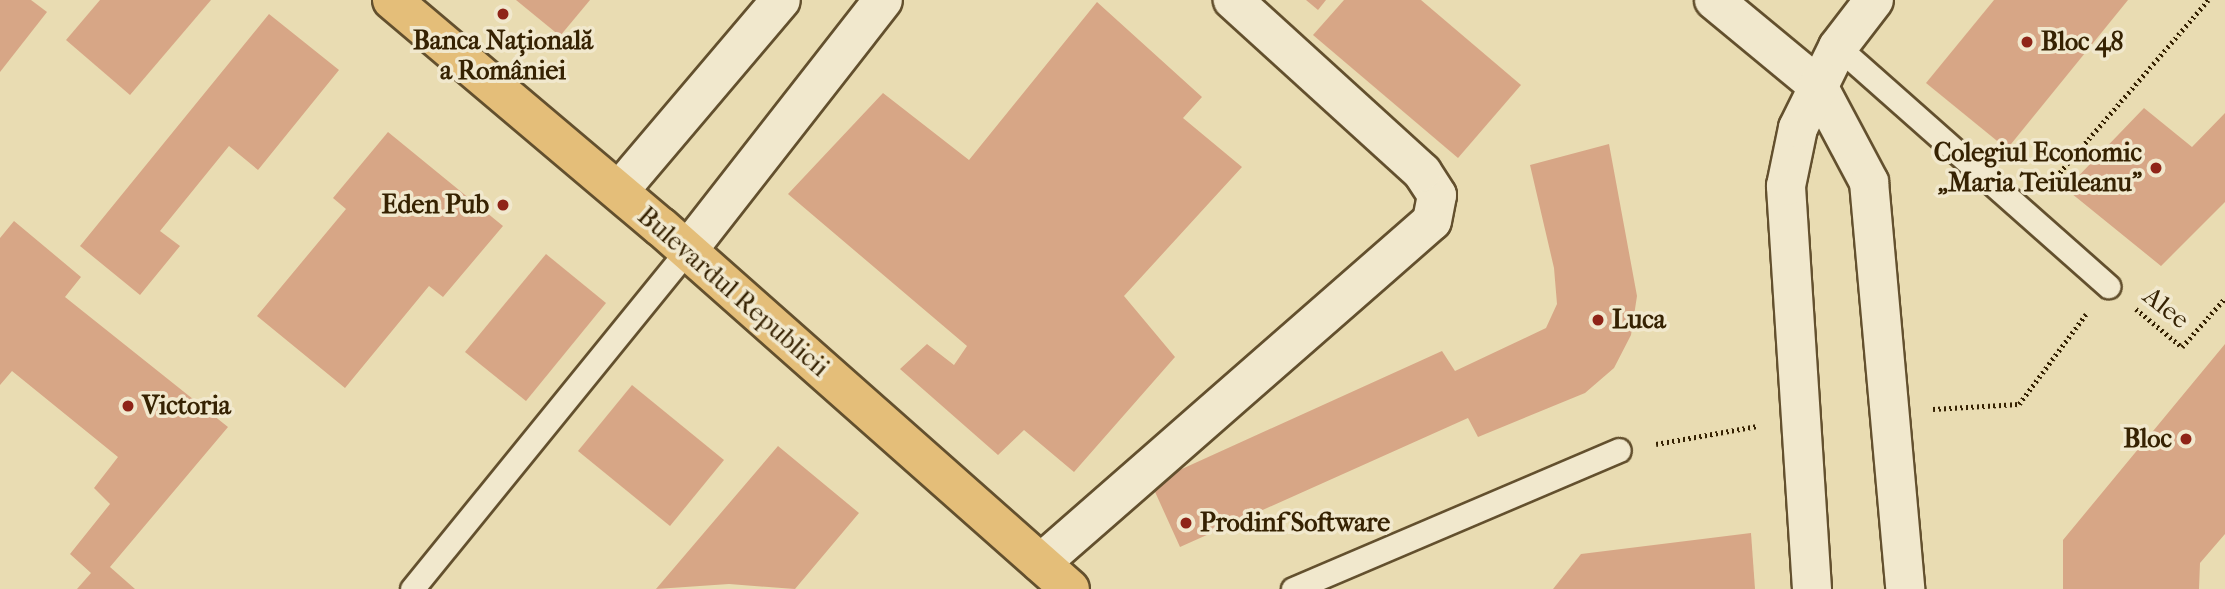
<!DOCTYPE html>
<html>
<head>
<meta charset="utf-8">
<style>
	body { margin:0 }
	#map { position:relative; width:2225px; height:589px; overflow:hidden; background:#e9dcb2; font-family:"IM FELL French Canon",serif }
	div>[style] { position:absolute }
	.building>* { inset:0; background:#d7a686 }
	.path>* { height:4.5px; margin-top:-2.25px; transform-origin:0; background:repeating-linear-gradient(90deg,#362202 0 2px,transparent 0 5.5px) }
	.roads { filter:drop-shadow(2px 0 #63502e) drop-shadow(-2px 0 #63502e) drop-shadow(0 2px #63502e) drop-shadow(0 -2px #63502e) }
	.lane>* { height:23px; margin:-11.5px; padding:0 11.5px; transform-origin:11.5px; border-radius:11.5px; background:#f1e8cd }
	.street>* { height:38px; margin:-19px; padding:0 19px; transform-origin:19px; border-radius:19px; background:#f1e8cd }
	.primary>* { height:38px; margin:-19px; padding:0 19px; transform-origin:19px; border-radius:19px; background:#e4be79 }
	.dots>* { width:19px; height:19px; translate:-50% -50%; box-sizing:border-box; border:4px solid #f1e8cd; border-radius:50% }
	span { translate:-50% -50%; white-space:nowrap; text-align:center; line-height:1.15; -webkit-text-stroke:7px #f1e8cd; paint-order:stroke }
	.poi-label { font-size:26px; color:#362202; font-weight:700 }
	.left { translate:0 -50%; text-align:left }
	.right { translate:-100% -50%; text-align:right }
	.street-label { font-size:26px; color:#362202 }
</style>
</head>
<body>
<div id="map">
	<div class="building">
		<i style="clip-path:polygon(0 0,31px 0,47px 12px,0 72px)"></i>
		<i style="clip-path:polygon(100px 0,211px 0,130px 95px,66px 40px)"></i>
		<i style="clip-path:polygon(516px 0,590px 0,560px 36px)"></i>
		<i style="clip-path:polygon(1306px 0,1326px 0,1318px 10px)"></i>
		<i style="clip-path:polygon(1344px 0,1421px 0,1521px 85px,1458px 158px,1313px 35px)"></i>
		<i style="clip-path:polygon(1994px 0,2128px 0,2007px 149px,1926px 83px)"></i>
		<i style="clip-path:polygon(1097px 2px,1202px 97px,1183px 118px,1242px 167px,1124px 296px,1175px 357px,1074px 472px,1024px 430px,998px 455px,900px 369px,927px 344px,954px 365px,967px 346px,788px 194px,883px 93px,969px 160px)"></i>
		<i style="clip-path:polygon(269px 14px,339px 70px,258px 170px,229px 146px,160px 231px,180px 246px,140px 295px,80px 246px)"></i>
		<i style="clip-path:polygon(2144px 108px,2192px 147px,2225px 113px,2225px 202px,2161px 266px,2066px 189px)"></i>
		<i style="clip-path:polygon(388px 132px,503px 226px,443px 297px,429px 286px,345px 388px,257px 316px,346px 209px,333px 198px)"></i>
		<i style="clip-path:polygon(1609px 144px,1637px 296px,1631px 335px,1614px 368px,1585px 393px,1478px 437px,1468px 418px,1180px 547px,1151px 483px,1442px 351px,1455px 371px,1546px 328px,1557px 304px,1554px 268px,1530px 165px)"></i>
		<i style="clip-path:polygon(14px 221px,81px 277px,65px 297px,228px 427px,110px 567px,135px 589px,77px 589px,91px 573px,70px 554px,110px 504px,94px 488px,118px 457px,12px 371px,0 385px,0 238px)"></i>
		<i style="clip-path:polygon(546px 254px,606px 303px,526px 401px,465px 352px)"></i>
		<i style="clip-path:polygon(2225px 344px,2225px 534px,2200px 563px,2199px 589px,2063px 589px,2063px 540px)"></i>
		<i style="clip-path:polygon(632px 385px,724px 460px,670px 526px,578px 451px)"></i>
		<i style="clip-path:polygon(778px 446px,859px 513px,795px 589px,729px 584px,656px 589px)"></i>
		<i style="clip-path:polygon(1751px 533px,1755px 589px,1553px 589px,1581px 554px)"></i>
	</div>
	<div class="path">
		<i style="left:2049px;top:185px;width:244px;rotate:-49.3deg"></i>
		<i style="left:2136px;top:309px;width:60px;rotate:39.6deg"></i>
		<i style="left:2182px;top:347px;width:65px;rotate:-48.7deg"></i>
		<i style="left:1933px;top:409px;width:86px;rotate:-3.3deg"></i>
		<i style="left:2019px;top:404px;width:112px;rotate:-53.3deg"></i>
		<i style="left:1656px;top:444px;width:103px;rotate:-10.1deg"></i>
	</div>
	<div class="roads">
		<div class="lane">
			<i style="left:1838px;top:47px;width:361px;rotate:41.5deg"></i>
			<i style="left:412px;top:589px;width:436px;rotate:-50.9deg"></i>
			<i style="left:1293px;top:589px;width:354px;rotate:-23.1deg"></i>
		</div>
		<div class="street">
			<i style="left:1714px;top:0;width:135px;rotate:39.6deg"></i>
			<i style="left:1818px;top:86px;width:109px;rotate:62deg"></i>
			<i style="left:1869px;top:182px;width:409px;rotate:84.9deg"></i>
			<i style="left:619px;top:191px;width:250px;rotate:-49.7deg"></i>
			<i style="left:687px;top:251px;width:318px;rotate:-52deg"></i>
			<i style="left:1041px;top:563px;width:519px;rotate:-41.18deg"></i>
			<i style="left:1432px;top:221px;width:26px;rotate:-79deg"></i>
			<i style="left:1437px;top:195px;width:27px;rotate:-123deg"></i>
			<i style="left:1422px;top:172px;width:256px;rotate:-137.7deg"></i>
			<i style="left:1812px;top:589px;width:404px;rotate:-93.7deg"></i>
			<i style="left:1786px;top:186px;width:59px;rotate:-78.3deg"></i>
			<i style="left:1798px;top:128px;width:90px;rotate:-63.7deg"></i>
			<i style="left:1838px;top:47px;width:59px;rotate:-52.5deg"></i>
		</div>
		<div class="primary">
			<i style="left:392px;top:0;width:352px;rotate:40.2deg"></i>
			<i style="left:661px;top:227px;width:546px;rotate:41.51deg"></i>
		</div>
	</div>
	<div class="dots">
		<i style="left:503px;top:14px;background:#8f2418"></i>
		<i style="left:2027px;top:42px;background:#8f2418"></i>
		<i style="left:2156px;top:168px;background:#8f2418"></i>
		<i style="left:503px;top:205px;background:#8f2418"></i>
		<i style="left:1598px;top:320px;background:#8f2418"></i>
		<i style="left:128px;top:406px;background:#8f2418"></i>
		<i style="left:2186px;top:439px;background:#8f2418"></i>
		<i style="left:1186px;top:523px;background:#8f2418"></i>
	</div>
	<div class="poi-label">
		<span style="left:503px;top:56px">Banca Națională<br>a României</span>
		<span class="left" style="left:2041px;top:42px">Bloc 48</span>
		<span class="right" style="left:2142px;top:168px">Colegiul Economic<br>„Maria Teiuleanu”</span>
		<span class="right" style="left:489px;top:205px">Eden Pub</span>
		<span class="left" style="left:1612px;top:320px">Luca</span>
		<span class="left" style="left:142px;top:406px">Victoria</span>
		<span class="right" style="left:2172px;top:439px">Bloc</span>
		<span class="left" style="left:1200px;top:523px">Prodinf Software</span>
	</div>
	<div class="street-label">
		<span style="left:733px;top:292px;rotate:41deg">Bulevardul Republicii</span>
		<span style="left:2166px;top:308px;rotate:38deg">Alee</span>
	</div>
</div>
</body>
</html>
